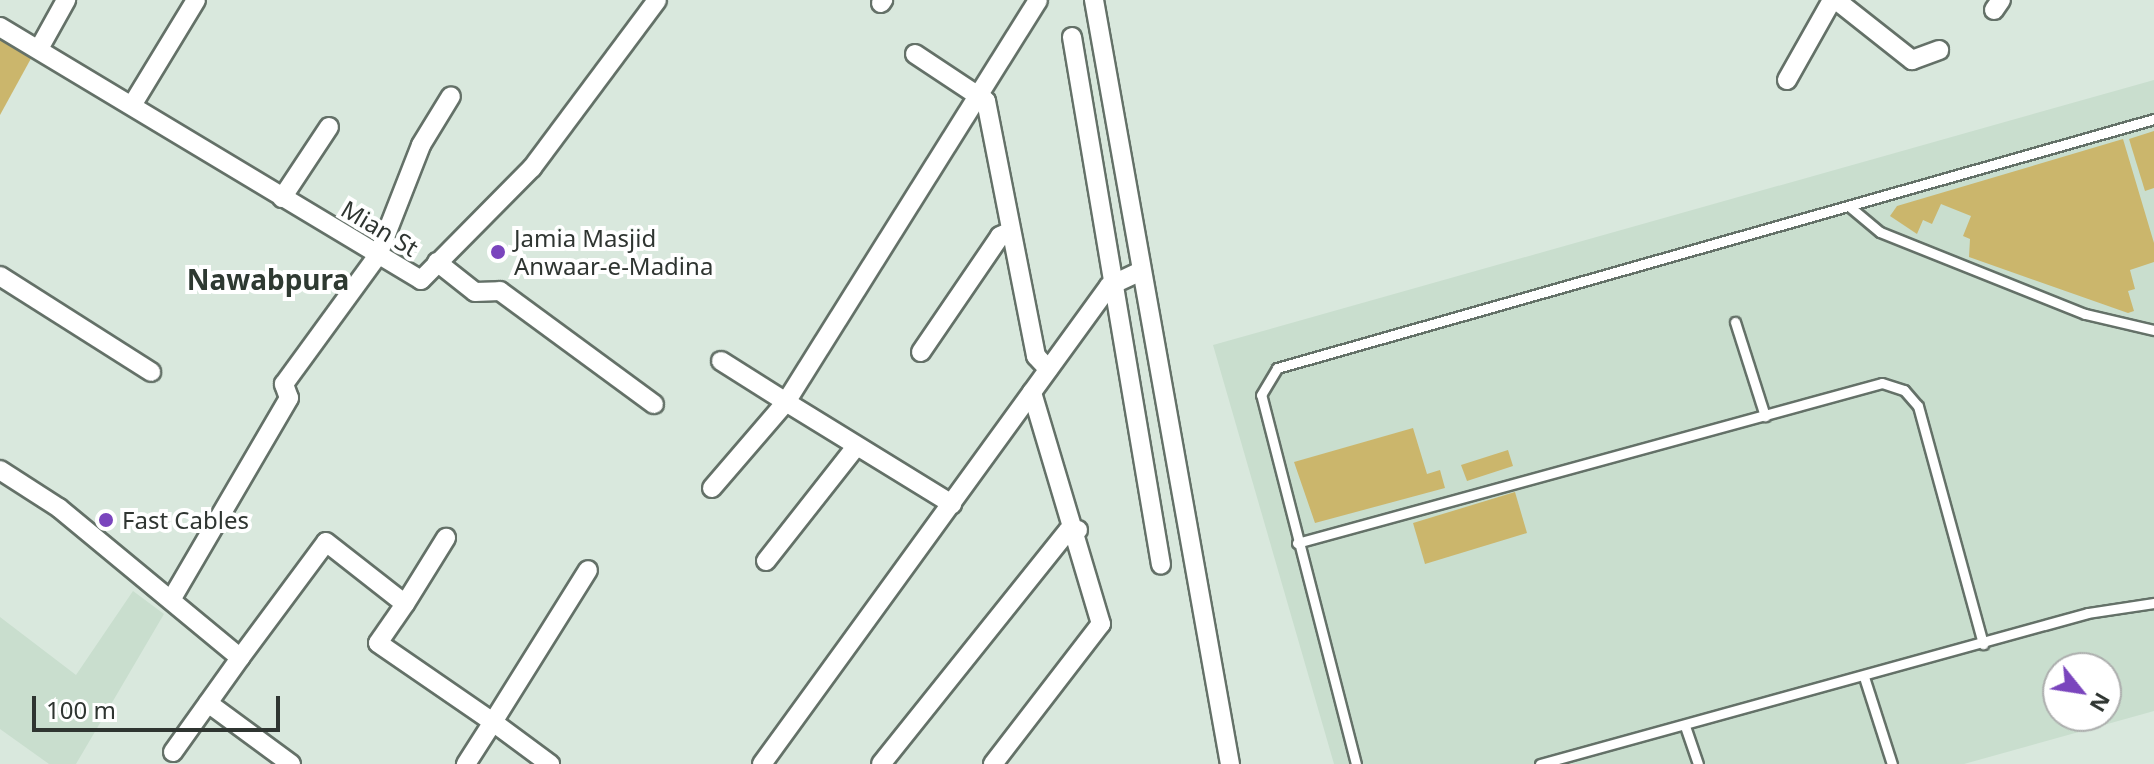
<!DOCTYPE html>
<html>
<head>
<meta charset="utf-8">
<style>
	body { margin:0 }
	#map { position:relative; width:2154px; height:764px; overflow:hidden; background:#d9e8dd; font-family:"Noto Sans",sans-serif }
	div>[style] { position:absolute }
	.built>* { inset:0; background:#c9dece }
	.green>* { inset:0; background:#cbb66c }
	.roads { filter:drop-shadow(2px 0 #647168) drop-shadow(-2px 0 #647168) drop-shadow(0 2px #647168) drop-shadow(0 -2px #647168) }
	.lane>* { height:9px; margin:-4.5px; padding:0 4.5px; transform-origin:4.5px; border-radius:4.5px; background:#fff }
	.street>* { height:18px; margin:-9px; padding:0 9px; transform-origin:9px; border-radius:9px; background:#fff }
	.dots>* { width:22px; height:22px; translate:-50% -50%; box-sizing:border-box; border:4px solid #fff; border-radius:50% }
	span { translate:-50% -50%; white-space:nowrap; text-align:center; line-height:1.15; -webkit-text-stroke:8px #fff; paint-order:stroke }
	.street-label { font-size:24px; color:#2f3531 }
	.poi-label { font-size:24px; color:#2f3531 }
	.left { translate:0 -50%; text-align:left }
	.quarter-label { font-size:28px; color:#2e3931; font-weight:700 }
	.north { position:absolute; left:2042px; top:652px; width:80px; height:80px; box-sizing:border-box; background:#fff; border:2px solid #acaead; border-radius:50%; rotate:120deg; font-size:22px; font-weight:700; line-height:32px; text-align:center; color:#2f3531 }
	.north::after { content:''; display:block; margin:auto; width:28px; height:36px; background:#7a45bd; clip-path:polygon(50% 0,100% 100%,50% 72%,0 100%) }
	.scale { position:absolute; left:32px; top:696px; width:248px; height:36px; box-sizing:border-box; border:4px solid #2f3531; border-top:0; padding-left:10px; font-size:24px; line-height:28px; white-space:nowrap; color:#2f3531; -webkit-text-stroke:6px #fff; paint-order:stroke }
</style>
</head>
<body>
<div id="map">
	<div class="built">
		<i style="clip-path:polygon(evenodd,2154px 80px,2154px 711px,1964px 764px,1334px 764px,1213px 345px,2154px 80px,2058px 668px,2106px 668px,2106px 716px,2058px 716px,2058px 668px)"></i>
		<i style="clip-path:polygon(133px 591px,164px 614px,76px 764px,49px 764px,0 729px,0 617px,76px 675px)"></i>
	</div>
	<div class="green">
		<i style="clip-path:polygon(0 34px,34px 53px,0 115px)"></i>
		<i style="clip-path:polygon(2154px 131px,2154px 188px,2145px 191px,2129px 139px)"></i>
		<i style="clip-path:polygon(2123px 139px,2154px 243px,2154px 262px,2130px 270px,2135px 289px,2128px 291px,2134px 311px,2128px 313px,1969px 257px,1970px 239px,1963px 236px,1971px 216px,1941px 204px,1932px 224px,1923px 220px,1917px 234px,1890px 216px,1897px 206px)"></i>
		<i style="clip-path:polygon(1413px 428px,1427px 474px,1440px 470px,1445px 488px,1315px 523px,1294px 462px)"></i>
		<i style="clip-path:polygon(1508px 450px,1513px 466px,1467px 481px,1461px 465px)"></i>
		<i style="clip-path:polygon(1515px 492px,1527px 533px,1425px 564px,1413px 523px)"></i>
	</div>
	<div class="roads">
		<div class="lane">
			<i style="left:1850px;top:207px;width:39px;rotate:40deg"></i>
			<i style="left:1880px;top:232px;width:221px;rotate:21.8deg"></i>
			<i style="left:2085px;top:314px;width:71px;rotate:13.1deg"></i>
			<i style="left:1735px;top:322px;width:99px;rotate:72.3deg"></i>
			<i style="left:1297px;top:543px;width:606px;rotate:-15.3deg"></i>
			<i style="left:1882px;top:383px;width:23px;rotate:18deg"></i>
			<i style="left:1904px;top:390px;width:21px;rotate:49deg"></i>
			<i style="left:1918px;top:406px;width:247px;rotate:74.7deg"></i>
			<i style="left:1864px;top:677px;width:91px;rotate:72.2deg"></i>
			<i style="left:1685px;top:726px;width:40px;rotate:71.1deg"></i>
			<i style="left:1356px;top:764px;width:381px;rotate:-104.4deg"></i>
			<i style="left:1261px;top:395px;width:31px;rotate:-59deg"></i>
			<i style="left:1277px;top:368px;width:912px;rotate:-15.85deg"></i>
			<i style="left:1540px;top:764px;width:568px;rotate:-15.41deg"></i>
			<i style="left:2088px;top:613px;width:67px;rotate:-8.6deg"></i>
		</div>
		<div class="street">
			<i style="left:1094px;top:0;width:776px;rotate:79.91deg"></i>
			<i style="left:1836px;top:0;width:97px;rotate:38.3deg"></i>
			<i style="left:1912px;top:60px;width:29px;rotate:-20deg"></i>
			<i style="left:881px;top:3px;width:4px;rotate:-56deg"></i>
			<i style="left:1994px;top:10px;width:12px;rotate:-55deg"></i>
			<i style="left:0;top:27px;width:491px;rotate:31deg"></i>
			<i style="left:421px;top:280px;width:158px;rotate:-45.3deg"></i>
			<i style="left:532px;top:168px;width:209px;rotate:-53.3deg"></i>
			<i style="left:1072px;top:37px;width:535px;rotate:80.43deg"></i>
			<i style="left:40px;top:47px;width:54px;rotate:-61deg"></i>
			<i style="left:915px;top:54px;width:85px;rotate:33.5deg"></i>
			<i style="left:986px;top:101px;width:260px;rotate:78.9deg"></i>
			<i style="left:1036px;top:356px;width:18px;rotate:47deg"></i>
			<i style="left:1787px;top:80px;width:92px;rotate:-60.6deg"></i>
			<i style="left:134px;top:102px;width:119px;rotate:-58.7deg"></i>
			<i style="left:282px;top:198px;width:85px;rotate:-56.5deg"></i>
			<i style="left:437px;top:262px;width:48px;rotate:38.3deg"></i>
			<i style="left:475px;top:292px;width:25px;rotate:-2deg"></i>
			<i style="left:500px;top:291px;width:191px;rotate:36.3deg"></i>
			<i style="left:0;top:276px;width:179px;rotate:32.4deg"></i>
			<i style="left:921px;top:352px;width:140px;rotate:-55.7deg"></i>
			<i style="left:1000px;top:236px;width:12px;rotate:-24deg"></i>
			<i style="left:721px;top:361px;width:77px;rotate:32.2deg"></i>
			<i style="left:786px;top:402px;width:474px;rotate:-57.9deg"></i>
			<i style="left:0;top:470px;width:70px;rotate:32.8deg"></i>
			<i style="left:59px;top:508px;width:235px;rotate:39.6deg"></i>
			<i style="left:240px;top:658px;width:144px;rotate:-53.4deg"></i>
			<i style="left:326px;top:542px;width:100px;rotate:38.1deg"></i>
			<i style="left:405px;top:604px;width:78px;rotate:-58.2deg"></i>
			<i style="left:712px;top:488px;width:113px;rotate:-49.3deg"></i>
			<i style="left:786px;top:402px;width:195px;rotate:31.6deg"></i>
			<i style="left:766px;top:561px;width:144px;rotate:-51.8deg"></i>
			<i style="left:171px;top:600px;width:234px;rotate:-59.7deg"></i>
			<i style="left:289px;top:398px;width:15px;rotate:-110deg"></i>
			<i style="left:284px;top:384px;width:160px;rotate:-53.9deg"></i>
			<i style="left:378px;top:255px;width:118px;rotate:-68.6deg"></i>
			<i style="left:421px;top:145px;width:57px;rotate:-58.5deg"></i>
			<i style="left:405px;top:604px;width:47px;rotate:124.7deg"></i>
			<i style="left:378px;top:643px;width:140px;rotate:34.5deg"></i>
			<i style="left:493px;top:722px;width:179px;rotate:-58deg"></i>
			<i style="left:208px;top:703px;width:103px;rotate:36.3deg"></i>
			<i style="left:173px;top:752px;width:115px;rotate:-54.5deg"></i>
			<i style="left:466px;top:764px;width:50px;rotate:-57.3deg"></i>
			<i style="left:493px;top:722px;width:71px;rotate:36.4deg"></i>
			<i style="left:762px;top:764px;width:591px;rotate:-54.02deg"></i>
			<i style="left:1109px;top:286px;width:33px;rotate:-25deg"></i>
			<i style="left:881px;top:764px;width:299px;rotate:-51.3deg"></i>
			<i style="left:1068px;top:531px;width:10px;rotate:-6deg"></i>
			<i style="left:993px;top:764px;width:177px;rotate:-52.4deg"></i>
			<i style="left:1101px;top:624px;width:242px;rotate:-106.6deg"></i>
		</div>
	</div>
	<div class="dots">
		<i style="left:498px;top:252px;background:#7a45bd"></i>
		<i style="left:106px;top:520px;background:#7a45bd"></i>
	</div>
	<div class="street-label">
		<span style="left:380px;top:228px;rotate:31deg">Mian St</span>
	</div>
	<div class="poi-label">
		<span class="left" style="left:514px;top:252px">Jamia Masjid<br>Anwaar-e-Madina</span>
		<span class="left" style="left:122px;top:520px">Fast Cables</span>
	</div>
	<div class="quarter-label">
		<span style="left:268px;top:279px">Nawabpura</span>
	</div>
	<div class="north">N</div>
	<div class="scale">100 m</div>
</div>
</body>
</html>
